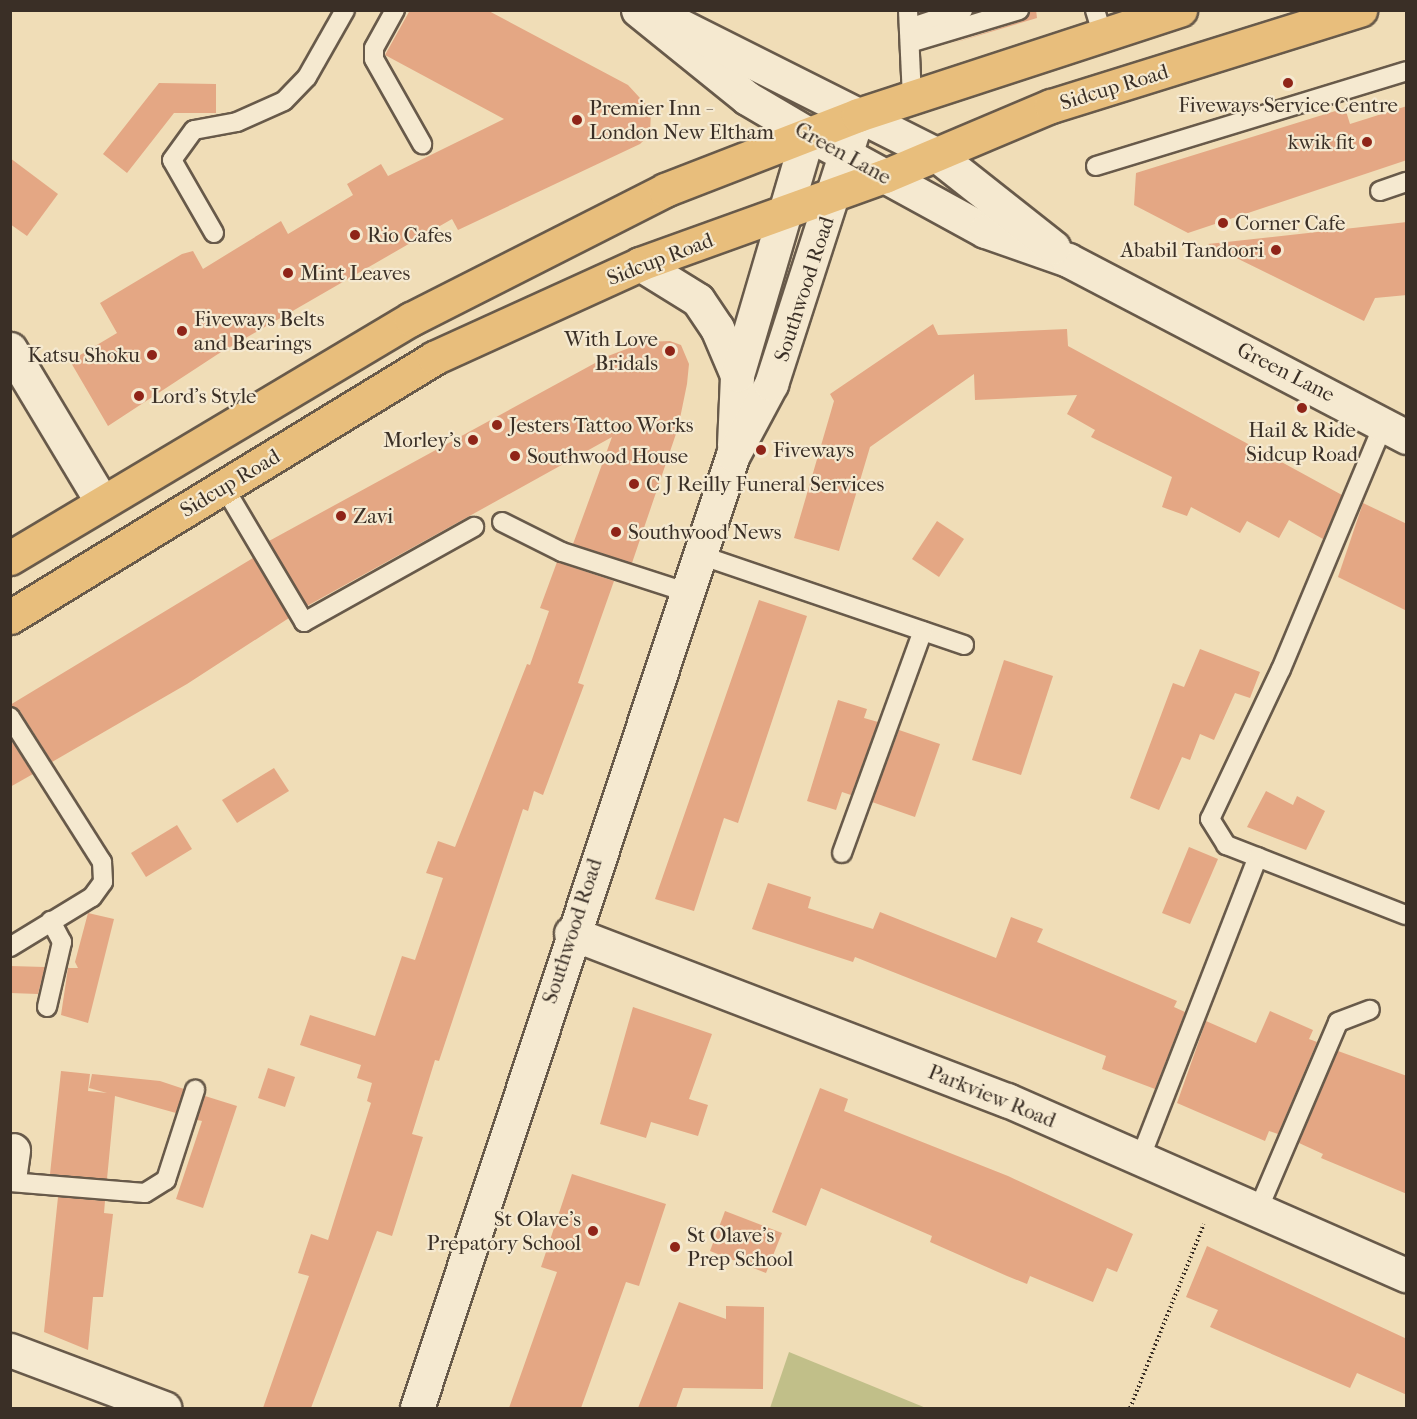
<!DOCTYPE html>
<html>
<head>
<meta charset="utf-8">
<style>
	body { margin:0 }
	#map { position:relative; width:1417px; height:1419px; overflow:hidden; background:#f0ddb7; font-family:"IM FELL French Canon",serif }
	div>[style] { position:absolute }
	.green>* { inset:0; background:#c1bf89 }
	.building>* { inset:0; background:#e4a784 }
	.path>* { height:4px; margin-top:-2px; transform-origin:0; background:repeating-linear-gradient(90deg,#3a2f26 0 1.5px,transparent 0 4.5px) }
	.roads { filter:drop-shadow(2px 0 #685a4a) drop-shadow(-2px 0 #685a4a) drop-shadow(0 2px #685a4a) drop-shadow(0 -2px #685a4a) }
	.service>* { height:18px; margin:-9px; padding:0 9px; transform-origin:9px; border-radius:9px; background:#f5e9d0 }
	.minor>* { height:33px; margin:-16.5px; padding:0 16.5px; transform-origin:16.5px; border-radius:16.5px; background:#f5e9d0 }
	.tertiary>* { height:33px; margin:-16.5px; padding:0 16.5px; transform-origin:16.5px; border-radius:16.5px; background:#f5e9d0 }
	.secondary>* { height:33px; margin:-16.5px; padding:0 16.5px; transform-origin:16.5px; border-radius:16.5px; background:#f5e9d0 }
	.trunk>* { height:33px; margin:-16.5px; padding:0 16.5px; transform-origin:16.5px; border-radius:16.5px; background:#e8be7c }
	.dots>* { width:16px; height:16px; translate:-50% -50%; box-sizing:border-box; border:3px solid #f5e9d0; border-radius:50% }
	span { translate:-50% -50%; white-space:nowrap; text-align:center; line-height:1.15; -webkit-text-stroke:4.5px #f5e9d0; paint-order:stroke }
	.street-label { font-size:21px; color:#3a2f26 }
	.poi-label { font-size:21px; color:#3a2f26 }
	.left { translate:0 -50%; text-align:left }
	.right { translate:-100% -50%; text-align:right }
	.frame { position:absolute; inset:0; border:12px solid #3a2f26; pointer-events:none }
</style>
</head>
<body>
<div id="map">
	<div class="green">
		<i style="clip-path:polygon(789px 1352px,926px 1408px,770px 1408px)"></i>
	</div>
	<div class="building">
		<i style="clip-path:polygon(410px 10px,487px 10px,628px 85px,651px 110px,650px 134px,640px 144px,458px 230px,452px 219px,218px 354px,108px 426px,70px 361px,117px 333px,100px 303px,182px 254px,193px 251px,203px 269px,281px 221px,288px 234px,353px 195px,347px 184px,381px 164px,388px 176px,504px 119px,385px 55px)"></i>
		<i style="clip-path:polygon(1030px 10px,1036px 10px,1037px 18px,950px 44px,1022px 21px)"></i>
		<i style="clip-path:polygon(159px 83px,216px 84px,216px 113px,174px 113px,127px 173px,103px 154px)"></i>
		<i style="clip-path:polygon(1407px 106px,1407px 160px,1188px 233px,1134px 205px,1136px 173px,1345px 108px,1350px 124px)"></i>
		<i style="clip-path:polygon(10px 158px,58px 194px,27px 236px,10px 224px)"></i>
		<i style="clip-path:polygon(1407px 222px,1407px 295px,1375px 298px,1364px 321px,1208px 244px)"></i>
		<i style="clip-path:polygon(933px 324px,938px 335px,1067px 329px,1068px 346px,1342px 495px,1323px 539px,1289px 520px,1279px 538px,1247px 521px,1240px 533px,1191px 507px,1187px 516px,1162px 507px,1172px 477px,1091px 437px,1095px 430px,1067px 414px,1077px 395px,975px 400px,974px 374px,870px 447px,839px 551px,794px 538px,834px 401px,830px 394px)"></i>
		<i style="clip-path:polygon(670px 341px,681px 345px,689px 364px,687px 384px,678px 428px,632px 563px,573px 544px,612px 437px,307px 606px,269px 541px,608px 356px,645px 342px)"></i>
		<i style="clip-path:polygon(1363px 503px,1407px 524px,1407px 611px,1338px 577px)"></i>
		<i style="clip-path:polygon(937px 521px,964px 539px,939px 577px,912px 559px)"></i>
		<i style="clip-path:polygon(253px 558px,289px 618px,187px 684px,52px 762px,20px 711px,10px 705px)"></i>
		<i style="clip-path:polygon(557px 562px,614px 581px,578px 683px,584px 685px,543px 795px,534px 791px,528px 811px,523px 809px,439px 1061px,435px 1060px,412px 1134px,423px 1137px,392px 1236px,377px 1231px,311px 1408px,263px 1408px,309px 1276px,298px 1273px,311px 1234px,328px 1240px,371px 1103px,367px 1101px,372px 1083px,357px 1078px,361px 1065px,300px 1045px,310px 1015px,375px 1036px,402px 956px,415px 960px,443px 878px,426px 873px,438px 841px,455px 847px,527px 664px,530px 665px,549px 611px,540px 608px)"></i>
		<i style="clip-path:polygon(759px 600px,807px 616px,738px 823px,724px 818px,694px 911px,655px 899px)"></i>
		<i style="clip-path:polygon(1200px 649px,1260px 672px,1250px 698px,1235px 693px,1214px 740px,1200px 734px,1190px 760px,1182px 757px,1159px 810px,1130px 798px,1173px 683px,1184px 687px)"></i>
		<i style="clip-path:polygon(1004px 660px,1053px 676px,1021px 775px,972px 760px)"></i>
		<i style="clip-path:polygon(838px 700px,867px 709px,864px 718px,878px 722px,851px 795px,842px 792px,836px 810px,807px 801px)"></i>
		<i style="clip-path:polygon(899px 730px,940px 744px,915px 817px,872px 802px)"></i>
		<i style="clip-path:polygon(10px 739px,33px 774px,10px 787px)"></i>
		<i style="clip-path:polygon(274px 768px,289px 791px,237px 823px,222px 800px)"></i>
		<i style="clip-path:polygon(1266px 791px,1293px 805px,1297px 796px,1325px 811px,1306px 850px,1247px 827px)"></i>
		<i style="clip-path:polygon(177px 825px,192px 849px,146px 877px,131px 853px)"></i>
		<i style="clip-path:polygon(1189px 847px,1218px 859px,1190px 924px,1162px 913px)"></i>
		<i style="clip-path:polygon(768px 883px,811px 897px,808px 908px,873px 929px,880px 912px,996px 958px,1011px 917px,1043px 929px,1037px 942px,1177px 1001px,1174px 1007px,1185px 1012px,1155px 1089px,1102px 1069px,1106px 1056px,1068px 1041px,855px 957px,853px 962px,752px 929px)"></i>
		<i style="clip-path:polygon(88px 913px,114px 919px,88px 1023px,61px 1015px,68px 968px,78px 968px,75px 962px)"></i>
		<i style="clip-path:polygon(10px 966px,45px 967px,38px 994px,10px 993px)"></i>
		<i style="clip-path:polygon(633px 1007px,712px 1034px,689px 1099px,708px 1105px,698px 1136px,651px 1122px,646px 1138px,600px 1124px)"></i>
		<i style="clip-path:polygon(1270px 1011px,1313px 1030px,1309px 1039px,1317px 1042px,1278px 1134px,1269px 1131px,1265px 1141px,1177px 1103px,1206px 1021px,1256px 1043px)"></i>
		<i style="clip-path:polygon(1338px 1051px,1407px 1076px,1407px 1194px,1321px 1158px,1323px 1154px,1299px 1143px)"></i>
		<i style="clip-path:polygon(268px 1068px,295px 1077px,285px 1107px,258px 1098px)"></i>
		<i style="clip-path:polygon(61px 1071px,90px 1074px,88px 1091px,107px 1093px,89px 1088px,92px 1074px,160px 1081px,184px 1089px,176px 1113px,115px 1096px,107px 1179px,50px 1174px)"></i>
		<i style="clip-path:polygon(820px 1088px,848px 1099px,844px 1111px,1008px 1176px,1133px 1234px,1117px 1272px,1107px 1268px,1093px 1302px,1030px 1276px,1027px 1284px,1007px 1276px,930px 1242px,932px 1236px,821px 1188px,806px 1226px,772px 1212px)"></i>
		<i style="clip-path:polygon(205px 1096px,237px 1106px,203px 1208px,176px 1199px,202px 1121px,197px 1120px)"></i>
		<i style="clip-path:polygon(572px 1174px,666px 1204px,639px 1286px,626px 1282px,581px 1408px,509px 1408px,557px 1272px,541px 1267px)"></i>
		<i style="clip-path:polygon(58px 1197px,105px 1201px,104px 1213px,113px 1214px,103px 1297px,93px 1297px,88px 1350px,44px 1332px)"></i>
		<i style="clip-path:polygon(725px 1211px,782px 1233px,766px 1273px,710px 1251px)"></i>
		<i style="clip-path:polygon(1207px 1246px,1407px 1339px,1407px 1395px,1357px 1373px,1350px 1388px,1210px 1327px,1218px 1310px,1186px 1297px)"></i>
		<i style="clip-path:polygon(679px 1302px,726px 1319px,726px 1306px,764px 1307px,763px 1389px,683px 1388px,676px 1408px,638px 1408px)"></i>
	</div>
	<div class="path">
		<i style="left:1130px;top:1408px;width:198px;rotate:-68.1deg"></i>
	</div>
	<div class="roads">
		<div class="service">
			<i style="left:395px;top:10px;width:43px;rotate:118.9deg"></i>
			<i style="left:374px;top:48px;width:11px;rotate:90deg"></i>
			<i style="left:374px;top:59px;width:98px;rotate:60.5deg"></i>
			<i style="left:908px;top:10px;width:87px;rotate:87.4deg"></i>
			<i style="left:1095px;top:10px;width:24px;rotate:73deg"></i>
			<i style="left:909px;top:28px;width:57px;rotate:-18.4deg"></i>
			<i style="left:910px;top:43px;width:114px;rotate:-16.8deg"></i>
			<i style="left:1096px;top:166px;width:324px;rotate:-17deg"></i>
			<i style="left:1380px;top:191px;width:28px;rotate:-19deg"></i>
			<i style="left:214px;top:233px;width:84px;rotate:-119.9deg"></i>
			<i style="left:172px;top:160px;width:37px;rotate:-54deg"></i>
			<i style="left:194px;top:130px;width:44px;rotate:-10.5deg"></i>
			<i style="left:237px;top:122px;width:51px;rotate:-24.1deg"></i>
			<i style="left:284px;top:101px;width:33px;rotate:-46deg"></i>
			<i style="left:307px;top:77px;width:77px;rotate:-60.4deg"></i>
			<i style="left:1384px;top:423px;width:267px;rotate:112.7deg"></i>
			<i style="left:1281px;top:669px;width:166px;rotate:115.3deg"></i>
			<i style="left:1210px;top:819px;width:31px;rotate:58deg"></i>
			<i style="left:1226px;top:845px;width:193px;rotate:21.3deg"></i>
			<i style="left:224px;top:487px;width:157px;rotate:59.3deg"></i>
			<i style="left:304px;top:622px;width:195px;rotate:-29.2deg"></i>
			<i style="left:502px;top:522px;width:67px;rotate:26.6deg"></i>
			<i style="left:562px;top:552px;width:130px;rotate:17.9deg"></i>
			<i style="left:700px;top:555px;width:279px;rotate:18.8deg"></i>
			<i style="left:10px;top:717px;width:172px;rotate:57.6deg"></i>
			<i style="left:102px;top:862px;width:20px;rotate:87deg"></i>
			<i style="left:103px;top:882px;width:19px;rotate:126deg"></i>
			<i style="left:92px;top:897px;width:96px;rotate:148.6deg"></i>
			<i style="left:842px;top:853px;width:236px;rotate:-70deg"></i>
			<i style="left:47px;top:1007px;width:67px;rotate:-77deg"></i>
			<i style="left:62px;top:942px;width:24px;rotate:-118deg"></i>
			<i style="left:1140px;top:1159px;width:324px;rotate:-68.7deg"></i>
			<i style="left:10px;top:1182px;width:135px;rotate:4.7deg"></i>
			<i style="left:145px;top:1193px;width:25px;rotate:-32deg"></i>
			<i style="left:166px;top:1180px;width:95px;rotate:-72.1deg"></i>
			<i style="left:1258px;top:1210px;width:204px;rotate:-66.9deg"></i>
			<i style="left:1338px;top:1022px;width:34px;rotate:-21deg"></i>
		</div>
		<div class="minor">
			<i style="left:10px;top:349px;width:179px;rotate:59deg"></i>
			<i style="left:571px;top:933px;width:467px;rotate:21deg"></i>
			<i style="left:1007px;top:1100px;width:436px;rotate:23.7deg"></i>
			<i style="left:10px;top:1172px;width:22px;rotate:-82deg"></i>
			<i style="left:10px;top:1350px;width:165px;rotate:20.6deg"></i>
		</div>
		<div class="tertiary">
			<i style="left:640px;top:264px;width:68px;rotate:31.8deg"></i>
			<i style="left:698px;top:300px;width:34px;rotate:56deg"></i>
			<i style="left:717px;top:328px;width:51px;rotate:66.9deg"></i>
			<i style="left:734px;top:445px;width:70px;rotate:-87.5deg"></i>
			<i style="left:737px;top:375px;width:251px;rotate:-73.6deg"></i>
			<i style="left:417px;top:1408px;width:1004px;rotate:-71.66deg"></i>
			<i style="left:733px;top:455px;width:81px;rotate:-61.8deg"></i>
			<i style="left:771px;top:384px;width:283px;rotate:-72.1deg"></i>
		</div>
		<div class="secondary">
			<i style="left:638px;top:10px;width:140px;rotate:38.9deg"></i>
			<i style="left:747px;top:98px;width:71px;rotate:30.5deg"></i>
			<i style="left:808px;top:134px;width:202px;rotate:28.7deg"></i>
			<i style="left:985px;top:231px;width:88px;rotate:19.3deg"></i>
			<i style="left:1068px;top:260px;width:382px;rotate:27.6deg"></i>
			<i style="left:671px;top:21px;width:294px;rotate:26.7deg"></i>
			<i style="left:934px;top:153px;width:152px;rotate:38.3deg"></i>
		</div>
		<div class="trunk">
			<i style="left:10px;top:558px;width:467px;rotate:-30.8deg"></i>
			<i style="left:411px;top:319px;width:285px;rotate:-26.9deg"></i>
			<i style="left:665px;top:190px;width:207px;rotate:-21.2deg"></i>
			<i style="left:858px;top:115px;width:339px;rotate:-18.1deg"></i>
			<i style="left:10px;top:617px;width:497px;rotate:-31.4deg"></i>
			<i style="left:434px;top:358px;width:226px;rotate:-24.5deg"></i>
			<i style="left:640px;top:264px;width:260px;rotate:-19.8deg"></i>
			<i style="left:885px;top:176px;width:180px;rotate:-22.9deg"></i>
			<i style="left:1051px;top:106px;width:324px;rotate:-17.3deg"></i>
		</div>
	</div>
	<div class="dots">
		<i style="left:1288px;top:83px;background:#8f2418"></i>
		<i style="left:577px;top:120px;background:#8f2418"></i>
		<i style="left:1367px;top:142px;background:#8f2418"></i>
		<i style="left:1223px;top:223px;background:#8f2418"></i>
		<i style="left:355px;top:235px;background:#8f2418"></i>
		<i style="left:1276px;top:250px;background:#8f2418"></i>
		<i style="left:288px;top:273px;background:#8f2418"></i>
		<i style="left:182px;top:331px;background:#8f2418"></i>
		<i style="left:670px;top:351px;background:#8f2418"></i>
		<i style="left:152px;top:355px;background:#8f2418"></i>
		<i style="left:139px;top:396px;background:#8f2418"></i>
		<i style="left:1302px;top:408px;background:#8f2418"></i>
		<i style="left:497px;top:425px;background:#8f2418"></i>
		<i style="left:473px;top:440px;background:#8f2418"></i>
		<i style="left:761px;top:450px;background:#8f2418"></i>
		<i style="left:515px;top:456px;background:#8f2418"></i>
		<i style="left:634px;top:484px;background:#8f2418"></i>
		<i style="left:341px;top:516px;background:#8f2418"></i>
		<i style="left:616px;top:532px;background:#8f2418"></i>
		<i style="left:593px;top:1231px;background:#8f2418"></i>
		<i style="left:675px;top:1247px;background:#8f2418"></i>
	</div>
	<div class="street-label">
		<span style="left:1114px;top:87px;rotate:-17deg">Sidcup Road</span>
		<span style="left:843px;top:153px;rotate:29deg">Green Lane</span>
		<span style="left:660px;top:259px;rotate:-21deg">Sidcup Road</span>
		<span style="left:804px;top:289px;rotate:-72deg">Southwood Road</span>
		<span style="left:1286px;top:372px;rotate:27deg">Green Lane</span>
		<span style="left:230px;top:483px;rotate:-31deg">Sidcup Road</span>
		<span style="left:572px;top:931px;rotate:-72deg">Southwood Road</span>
		<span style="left:992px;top:1096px;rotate:22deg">Parkview Road</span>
	</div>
	<div class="poi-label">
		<span style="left:1288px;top:105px">Fiveways Service Centre</span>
		<span class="left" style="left:589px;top:120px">Premier Inn -<br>London New Eltham</span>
		<span class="right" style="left:1355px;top:142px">kwik fit</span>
		<span class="left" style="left:1235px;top:223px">Corner Cafe</span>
		<span class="left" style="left:367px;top:235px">Rio Cafes</span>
		<span class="right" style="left:1264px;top:250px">Ababil Tandoori</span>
		<span class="left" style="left:300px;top:273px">Mint Leaves</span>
		<span class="left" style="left:194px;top:331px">Fiveways Belts<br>and Bearings</span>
		<span class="right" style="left:658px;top:351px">With Love<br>Bridals</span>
		<span class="right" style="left:140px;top:355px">Katsu Shoku</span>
		<span class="left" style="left:151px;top:396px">Lord's Style</span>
		<span class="left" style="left:509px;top:425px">Jesters Tattoo Works</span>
		<span style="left:1302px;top:442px">Hail &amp; Ride<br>Sidcup Road</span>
		<span class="right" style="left:461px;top:440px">Morley's</span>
		<span class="left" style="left:773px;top:450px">Fiveways</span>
		<span class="left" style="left:527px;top:456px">Southwood House</span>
		<span class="left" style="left:646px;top:484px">C J Reilly Funeral Services</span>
		<span class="left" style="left:353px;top:516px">Zavi</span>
		<span class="left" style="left:628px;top:532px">Southwood News</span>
		<span class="right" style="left:581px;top:1231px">St Olave's<br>Prepatory School</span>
		<span class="left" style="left:687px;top:1247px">St Olave's<br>Prep School</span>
	</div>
	<div class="frame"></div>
</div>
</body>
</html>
